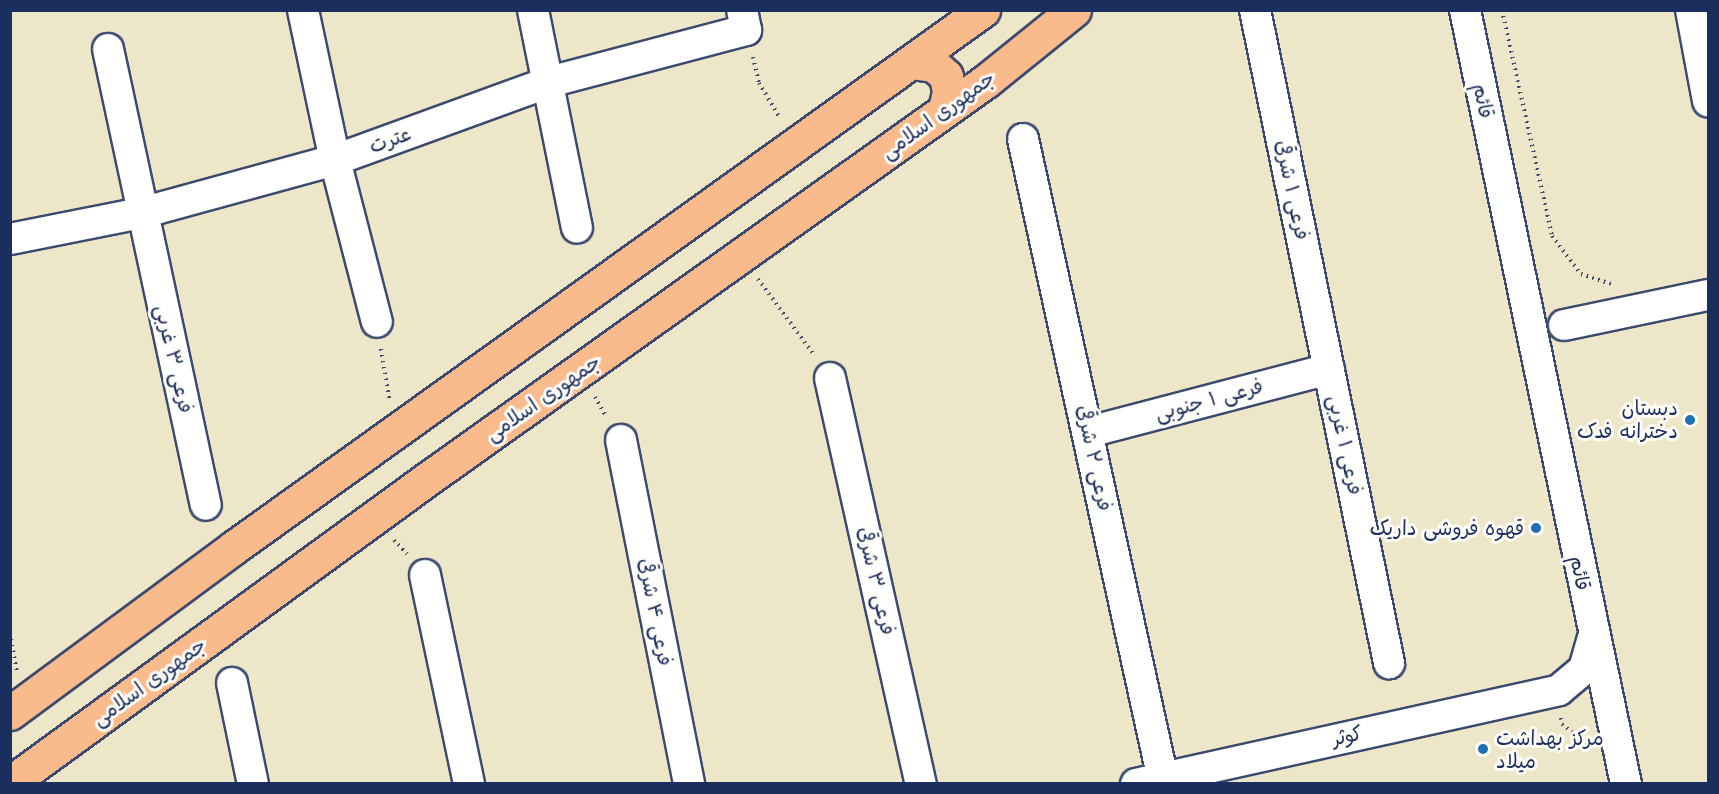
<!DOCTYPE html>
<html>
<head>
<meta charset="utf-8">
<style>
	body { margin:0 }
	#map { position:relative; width:1719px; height:794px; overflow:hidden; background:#eee6c9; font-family:"Comic Neue","Playpen Sans Arabic",sans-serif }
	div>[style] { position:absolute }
	.path>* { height:4px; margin-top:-2px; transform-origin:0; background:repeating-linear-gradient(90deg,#3b4a6e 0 1.5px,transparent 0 6px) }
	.roads { filter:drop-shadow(2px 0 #3b4a6e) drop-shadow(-2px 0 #3b4a6e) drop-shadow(0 2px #3b4a6e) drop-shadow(0 -2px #3b4a6e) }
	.minor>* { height:30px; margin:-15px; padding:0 15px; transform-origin:15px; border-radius:15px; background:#fff }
	.major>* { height:33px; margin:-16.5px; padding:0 16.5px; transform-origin:16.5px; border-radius:16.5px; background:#fabb8c }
	.dots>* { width:16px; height:16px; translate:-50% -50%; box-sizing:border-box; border:3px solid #fdfcf7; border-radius:50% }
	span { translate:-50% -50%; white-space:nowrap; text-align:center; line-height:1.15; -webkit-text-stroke:6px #fdfcf7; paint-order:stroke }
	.street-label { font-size:20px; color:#1b2f5e }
	.poi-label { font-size:20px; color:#1b2f5e }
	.right { translate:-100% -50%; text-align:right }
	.left { translate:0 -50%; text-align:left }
	.frame { position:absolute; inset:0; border:12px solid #1b2f5e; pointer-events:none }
</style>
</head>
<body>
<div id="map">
	<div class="path">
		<i style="left:1502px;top:10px;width:231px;rotate:77.5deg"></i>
		<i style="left:1552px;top:236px;width:48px;rotate:52.7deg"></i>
		<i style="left:1581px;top:274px;width:32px;rotate:18deg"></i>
		<i style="left:753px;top:57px;width:27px;rotate:77deg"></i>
		<i style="left:759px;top:83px;width:41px;rotate:59deg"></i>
		<i style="left:758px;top:279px;width:94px;rotate:53.6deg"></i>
		<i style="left:381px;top:349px;width:50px;rotate:80.7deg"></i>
		<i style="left:595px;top:397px;width:22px;rotate:60deg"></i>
		<i style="left:394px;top:540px;width:19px;rotate:47deg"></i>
		<i style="left:10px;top:633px;width:39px;rotate:80deg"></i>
		<i style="left:1561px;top:718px;width:6px;rotate:81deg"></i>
		<i style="left:1562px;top:724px;width:33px;rotate:39deg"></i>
	</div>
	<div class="roads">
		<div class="minor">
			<i style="left:303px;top:10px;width:153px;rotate:78deg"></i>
			<i style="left:335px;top:160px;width:167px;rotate:75.5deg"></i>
			<i style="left:533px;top:10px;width:222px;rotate:78.6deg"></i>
			<i style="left:1255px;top:10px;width:667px;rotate:78.4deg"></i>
			<i style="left:1465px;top:10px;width:791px;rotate:78.25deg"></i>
			<i style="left:1691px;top:10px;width:93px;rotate:79.4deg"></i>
			<i style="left:108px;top:49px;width:466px;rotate:77.9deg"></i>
			<i style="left:1023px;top:139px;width:660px;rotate:77.67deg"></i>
			<i style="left:10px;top:239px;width:134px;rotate:-11.2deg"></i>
			<i style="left:141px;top:213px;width:201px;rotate:-15.3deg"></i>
			<i style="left:335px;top:160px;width:228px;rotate:-20deg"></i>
			<i style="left:549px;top:82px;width:204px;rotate:-14.8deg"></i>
			<i style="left:746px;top:30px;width:20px;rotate:-101deg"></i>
			<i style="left:1564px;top:325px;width:147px;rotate:-11.8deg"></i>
			<i style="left:830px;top:378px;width:416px;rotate:77.4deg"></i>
			<i style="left:1089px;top:432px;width:248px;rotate:-14.7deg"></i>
			<i style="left:621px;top:440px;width:351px;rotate:78.8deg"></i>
			<i style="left:425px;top:575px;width:214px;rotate:78.1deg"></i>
			<i style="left:232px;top:683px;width:103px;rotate:78.3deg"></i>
			<i style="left:1136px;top:784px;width:433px;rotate:-12.5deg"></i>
			<i style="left:1559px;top:690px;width:33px;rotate:-40deg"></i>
			<i style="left:1584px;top:669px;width:32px;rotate:-74deg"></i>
		</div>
		<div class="major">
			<i style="left:912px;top:62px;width:22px;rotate:8deg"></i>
			<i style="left:934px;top:65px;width:16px;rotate:43deg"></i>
			<i style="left:946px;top:76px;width:16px;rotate:79deg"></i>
			<i style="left:949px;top:92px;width:18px;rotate:103deg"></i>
			<i style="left:10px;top:713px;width:277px;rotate:-36.5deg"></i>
			<i style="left:233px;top:548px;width:923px;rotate:-35.65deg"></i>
			<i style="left:10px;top:783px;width:520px;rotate:-36.08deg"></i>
			<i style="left:430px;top:477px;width:683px;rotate:-35.46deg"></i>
			<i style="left:986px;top:81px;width:113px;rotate:-38.9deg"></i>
		</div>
	</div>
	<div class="dots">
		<i style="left:1690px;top:420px;background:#1f6fb2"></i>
		<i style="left:1536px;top:528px;background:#1f6fb2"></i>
		<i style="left:1483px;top:749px;background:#1f6fb2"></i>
	</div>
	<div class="street-label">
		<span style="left:1483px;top:101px;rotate:79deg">قائم</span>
		<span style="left:938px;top:115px;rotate:-36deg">جمهوری اسلامی</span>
		<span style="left:390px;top:140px;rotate:-20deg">عترت</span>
		<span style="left:1292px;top:190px;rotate:78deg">فرعی ۱ شرقی</span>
		<span style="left:174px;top:359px;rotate:77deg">فرعی ۳ غربی</span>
		<span style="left:543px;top:398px;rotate:-35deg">جمهوری اسلامی</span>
		<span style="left:1209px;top:400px;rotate:-15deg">فرعی ۱ جنوبی</span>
		<span style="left:1345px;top:445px;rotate:78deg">فرعی ۱ غربی</span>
		<span style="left:1094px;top:458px;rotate:78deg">فرعی ۲ شرقی</span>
		<span style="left:1580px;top:573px;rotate:79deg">قائم</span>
		<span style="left:876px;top:581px;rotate:77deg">فرعی ۳ شرقی</span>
		<span style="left:655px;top:612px;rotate:79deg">فرعی ۴ شرقی</span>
		<span style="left:149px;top:682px;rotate:-36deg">جمهوری اسلامی</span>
		<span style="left:1347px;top:736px;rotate:-13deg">کوثر</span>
	</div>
	<div class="poi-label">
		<span class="right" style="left:1678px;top:420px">دبستان<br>دخترانه فدک</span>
		<span class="right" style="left:1524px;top:528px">قهوه فروشی داریک</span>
		<span class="left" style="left:1496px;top:750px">مرکز بهداشت<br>میلاد</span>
	</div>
	<div class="frame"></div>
</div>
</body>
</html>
